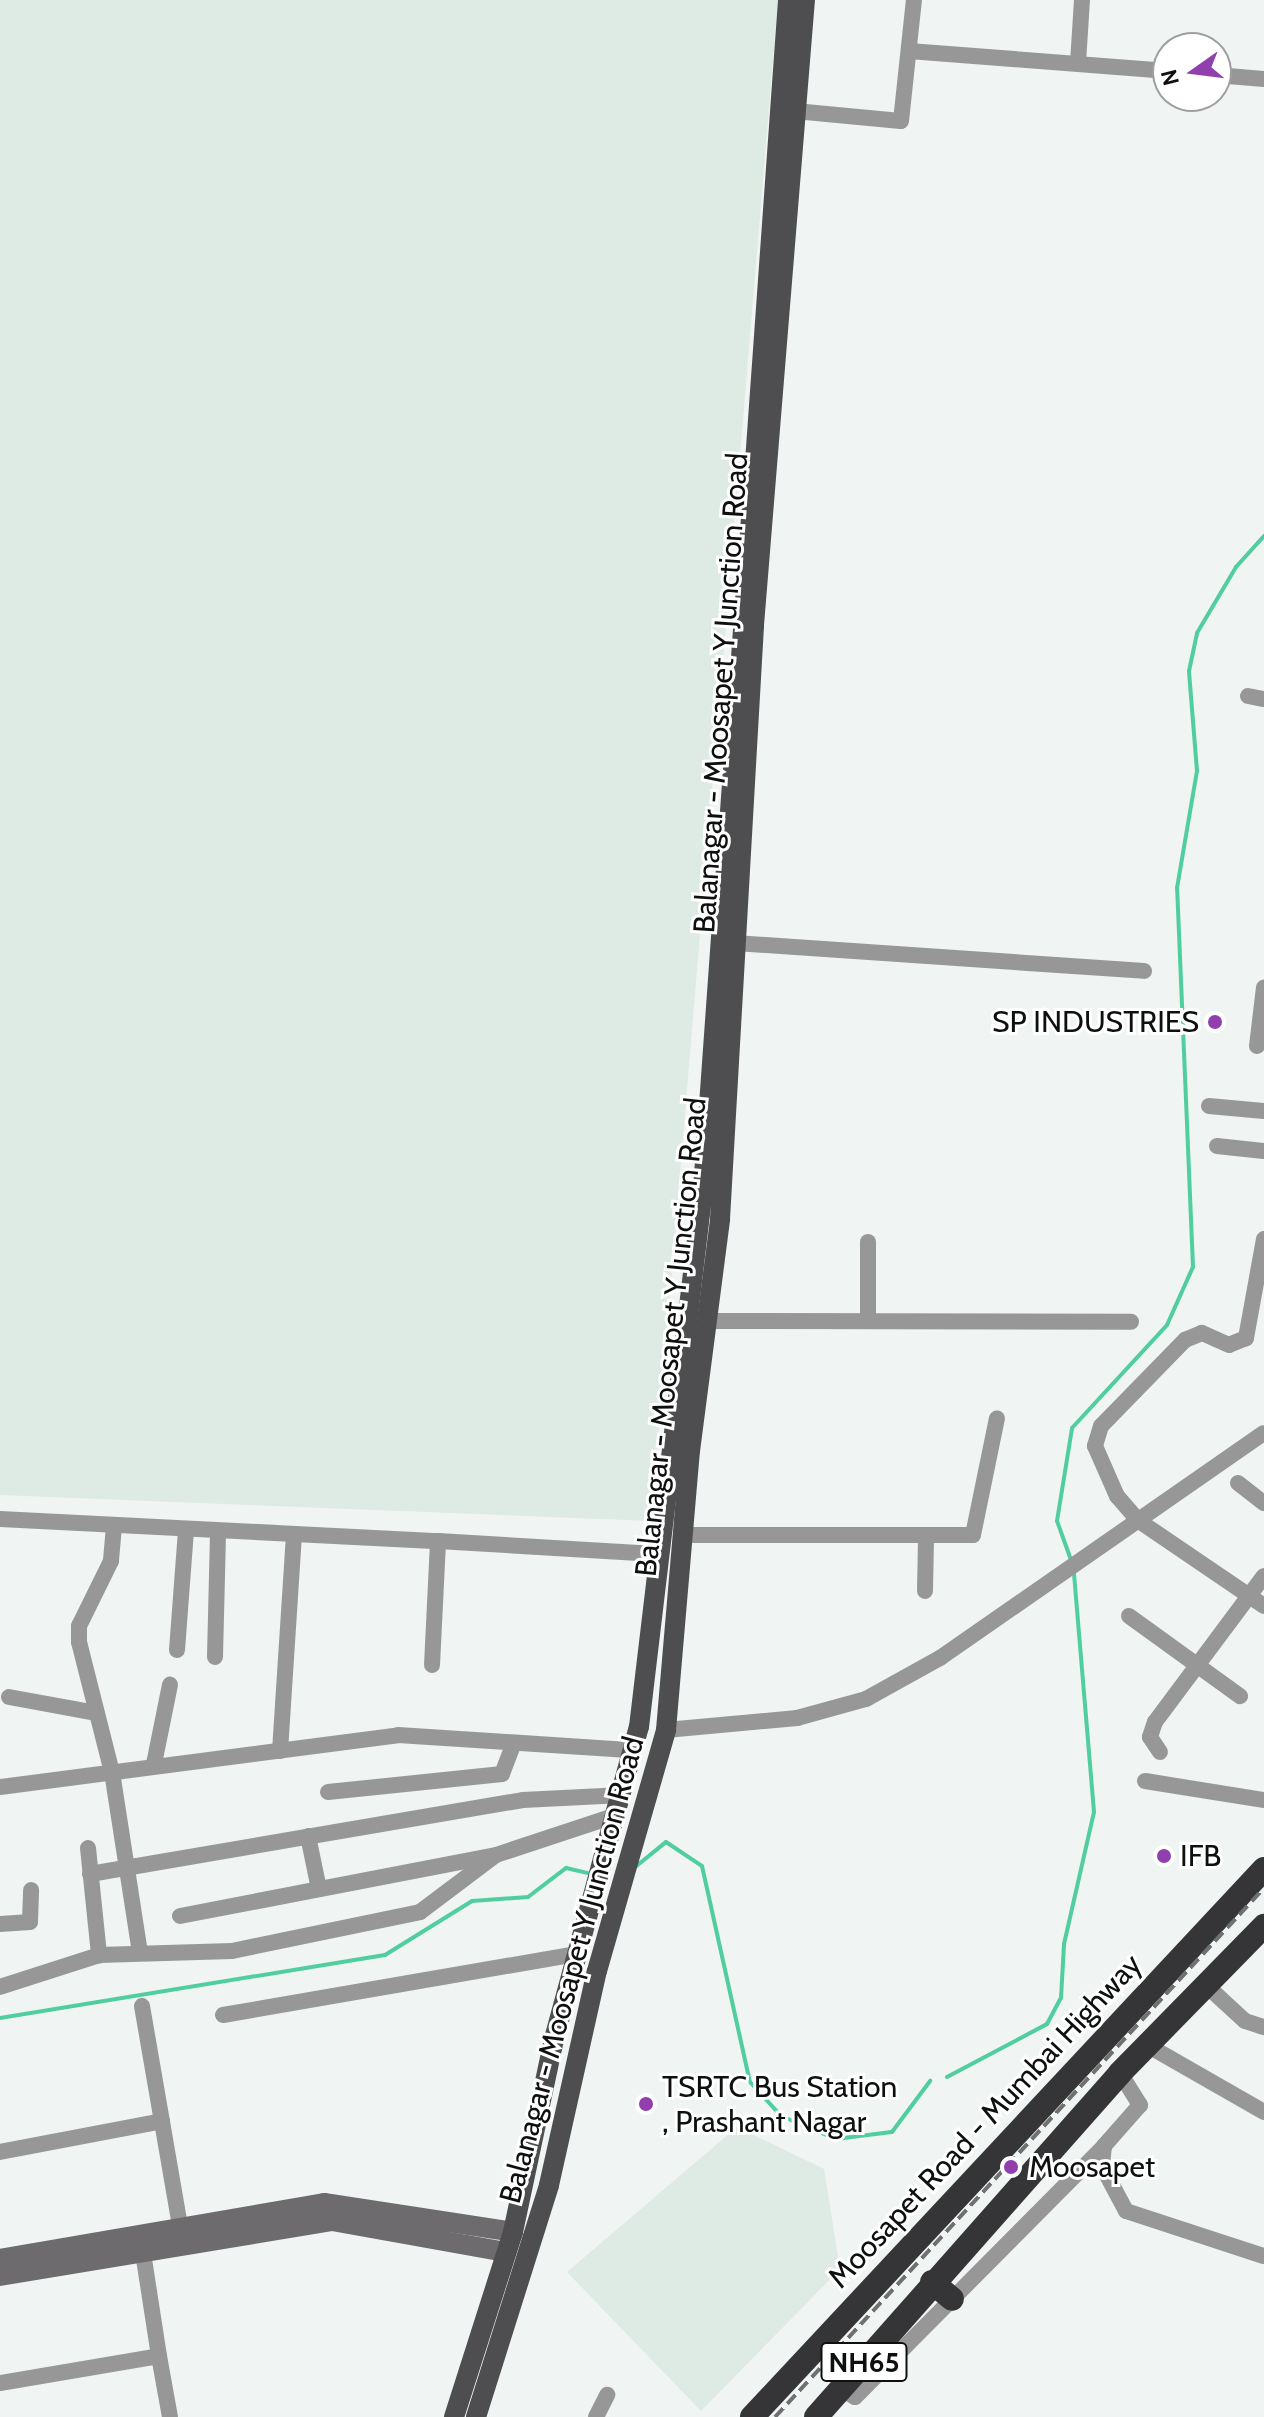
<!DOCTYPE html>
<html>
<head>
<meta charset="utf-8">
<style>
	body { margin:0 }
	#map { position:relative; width:1264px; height:2417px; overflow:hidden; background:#f0f4f2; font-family:Cabin,sans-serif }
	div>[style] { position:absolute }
	.built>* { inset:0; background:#deeae4 }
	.stream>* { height:4px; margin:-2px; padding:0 2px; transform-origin:2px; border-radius:2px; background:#51cea0 }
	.street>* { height:16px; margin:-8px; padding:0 8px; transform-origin:8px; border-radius:8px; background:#989798 }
	.secondary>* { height:20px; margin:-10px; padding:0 10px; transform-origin:10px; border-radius:10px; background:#6d6b6d }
	.primary>* { height:20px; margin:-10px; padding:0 10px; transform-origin:10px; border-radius:10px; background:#4e4d4f }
	.highway>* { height:24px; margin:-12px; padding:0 12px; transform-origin:12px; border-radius:12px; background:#353436 }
	.rail>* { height:4px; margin-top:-2px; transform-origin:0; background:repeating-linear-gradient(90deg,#6e716f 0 12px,transparent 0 18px) }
	.dots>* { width:22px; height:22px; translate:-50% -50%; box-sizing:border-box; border:4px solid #fff; border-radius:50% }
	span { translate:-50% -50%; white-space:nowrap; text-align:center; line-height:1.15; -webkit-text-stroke:6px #fff; paint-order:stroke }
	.shield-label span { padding:2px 6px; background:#fff; border:2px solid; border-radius:6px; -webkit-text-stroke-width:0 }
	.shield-label { font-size:28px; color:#0e100f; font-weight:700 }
	.street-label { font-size:30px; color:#0e100f }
	.poi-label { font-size:30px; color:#0e100f }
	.right { translate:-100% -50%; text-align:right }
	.left { translate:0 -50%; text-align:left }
	.north { position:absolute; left:1152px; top:32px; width:80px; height:80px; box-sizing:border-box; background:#fff; border:2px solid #9f9f9f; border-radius:50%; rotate:256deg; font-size:22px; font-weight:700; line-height:32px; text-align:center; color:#0e100f }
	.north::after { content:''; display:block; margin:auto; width:28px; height:36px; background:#923fae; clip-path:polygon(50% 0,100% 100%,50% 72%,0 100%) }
</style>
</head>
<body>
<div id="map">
	<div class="built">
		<i style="clip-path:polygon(0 0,778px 0,651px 1521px,0 1495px)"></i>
		<i style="clip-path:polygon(737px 2127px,824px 2169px,840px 2269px,701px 2411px,567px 2272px)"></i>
	</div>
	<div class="stream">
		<i style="left:1071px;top:1560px;width:41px;rotate:-109.7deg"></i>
		<i style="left:1057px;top:1521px;width:94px;rotate:-80.8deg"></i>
		<i style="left:1072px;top:1428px;width:140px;rotate:-47.3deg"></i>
		<i style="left:1167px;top:1325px;width:64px;rotate:-65.9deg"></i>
		<i style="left:1193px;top:1267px;width:379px;rotate:-92.4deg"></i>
		<i style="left:1177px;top:888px;width:119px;rotate:-80.3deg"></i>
		<i style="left:1197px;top:771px;width:100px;rotate:-94.6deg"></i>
		<i style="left:1189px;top:671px;width:39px;rotate:-78deg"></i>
		<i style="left:1197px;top:633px;width:77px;rotate:-59.4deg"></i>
		<i style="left:1236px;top:567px;width:42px;rotate:-47.9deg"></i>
		<i style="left:634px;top:1868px;width:41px;rotate:-39.1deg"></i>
		<i style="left:666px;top:1842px;width:43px;rotate:33.7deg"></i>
		<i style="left:702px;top:1866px;width:221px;rotate:77.5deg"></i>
		<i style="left:750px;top:2082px;width:46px;rotate:47.6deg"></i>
		<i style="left:781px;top:2116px;width:60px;rotate:22.7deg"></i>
		<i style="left:836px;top:2139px;width:56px;rotate:-7.1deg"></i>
		<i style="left:892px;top:2132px;width:64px;rotate:-53.3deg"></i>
		<i style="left:0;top:2018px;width:390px;rotate:-9.3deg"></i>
		<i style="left:385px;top:1955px;width:102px;rotate:-31.8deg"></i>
		<i style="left:472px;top:1901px;width:56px;rotate:-4.1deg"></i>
		<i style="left:528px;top:1897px;width:48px;rotate:-37.3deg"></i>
		<i style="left:566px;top:1868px;width:26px;rotate:13deg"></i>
		<i style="left:947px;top:2077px;width:113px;rotate:-27.9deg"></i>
		<i style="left:1047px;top:2024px;width:30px;rotate:-62deg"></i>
		<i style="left:1061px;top:1998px;width:54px;rotate:-86.8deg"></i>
		<i style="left:1064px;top:1944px;width:135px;rotate:-77.2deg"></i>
		<i style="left:1094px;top:1812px;width:241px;rotate:-94.8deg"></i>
	</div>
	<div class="street">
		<i style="left:909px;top:51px;width:260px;rotate:4.4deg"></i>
		<i style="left:1078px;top:63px;width:63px;rotate:-86.4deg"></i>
		<i style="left:1216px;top:75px;width:48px;rotate:4.8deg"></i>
		<i style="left:795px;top:111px;width:106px;rotate:5.4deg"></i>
		<i style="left:901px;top:121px;width:122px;rotate:-83.9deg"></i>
		<i style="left:1248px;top:696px;width:16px;rotate:11deg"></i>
		<i style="left:735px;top:943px;width:410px;rotate:3.9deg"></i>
		<i style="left:1257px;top:1046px;width:59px;rotate:-83.2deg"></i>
		<i style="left:1209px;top:1106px;width:55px;rotate:5.2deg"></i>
		<i style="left:1217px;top:1146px;width:47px;rotate:6.1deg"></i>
		<i style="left:1264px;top:1239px;width:101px;rotate:100.3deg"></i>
		<i style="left:1246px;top:1338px;width:18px;rotate:158deg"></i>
		<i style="left:1229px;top:1345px;width:30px;rotate:-156deg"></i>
		<i style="left:1202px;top:1333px;width:18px;rotate:158deg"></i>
		<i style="left:1185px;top:1340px;width:120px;rotate:134.3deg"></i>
		<i style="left:1101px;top:1426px;width:21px;rotate:107deg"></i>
		<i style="left:1095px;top:1446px;width:55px;rotate:66.3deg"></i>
		<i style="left:1117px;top:1496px;width:33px;rotate:49deg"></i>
		<i style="left:1139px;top:1521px;width:151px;rotate:34.2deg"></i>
		<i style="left:706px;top:1321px;width:425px;rotate:0.1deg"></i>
		<i style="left:868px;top:1321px;width:79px;rotate:-90deg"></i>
		<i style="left:1238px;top:1483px;width:33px;rotate:38deg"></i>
		<i style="left:0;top:1519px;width:439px;rotate:2.9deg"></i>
		<i style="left:114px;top:1526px;width:35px;rotate:95deg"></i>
		<i style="left:111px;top:1561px;width:72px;rotate:116.2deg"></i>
		<i style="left:79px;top:1626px;width:16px;rotate:90deg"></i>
		<i style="left:79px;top:1642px;width:134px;rotate:75.8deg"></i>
		<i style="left:112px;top:1772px;width:182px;rotate:81.2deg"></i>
		<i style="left:681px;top:1535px;width:292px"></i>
		<i style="left:973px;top:1535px;width:119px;rotate:-78.4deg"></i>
		<i style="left:925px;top:1591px;width:53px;rotate:-88.9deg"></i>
		<i style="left:1129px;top:1616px;width:137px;rotate:35.8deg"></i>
		<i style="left:177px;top:1650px;width:120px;rotate:-85.7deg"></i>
		<i style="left:215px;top:1657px;width:125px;rotate:-88.6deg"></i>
		<i style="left:432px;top:1665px;width:124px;rotate:-87.2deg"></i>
		<i style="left:438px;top:1541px;width:218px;rotate:3.4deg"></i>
		<i style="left:9px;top:1697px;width:88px;rotate:10.4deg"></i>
		<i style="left:666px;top:1730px;width:132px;rotate:-5.2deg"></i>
		<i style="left:797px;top:1718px;width:72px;rotate:-15.4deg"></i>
		<i style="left:866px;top:1699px;width:85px;rotate:-29deg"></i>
		<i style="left:940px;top:1658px;width:394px;rotate:-34.8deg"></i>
		<i style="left:280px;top:1751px;width:215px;rotate:-86.3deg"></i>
		<i style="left:1160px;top:1752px;width:18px;rotate:-124deg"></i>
		<i style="left:1150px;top:1737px;width:16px;rotate:-72deg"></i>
		<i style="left:1155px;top:1722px;width:182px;rotate:-53.3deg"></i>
		<i style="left:154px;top:1764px;width:81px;rotate:-78.6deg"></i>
		<i style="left:1145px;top:1781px;width:121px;rotate:9.1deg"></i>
		<i style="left:0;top:1787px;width:401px;rotate:-7.4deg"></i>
		<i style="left:398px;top:1735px;width:235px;rotate:3.7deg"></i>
		<i style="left:328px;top:1792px;width:175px;rotate:-5.9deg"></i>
		<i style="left:502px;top:1774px;width:33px;rotate:-69deg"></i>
		<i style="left:308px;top:1836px;width:54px;rotate:78.3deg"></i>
		<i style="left:88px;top:1848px;width:108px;rotate:84.1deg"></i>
		<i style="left:90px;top:1874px;width:439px;rotate:-9.7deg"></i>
		<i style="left:523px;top:1800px;width:100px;rotate:-2.9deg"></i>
		<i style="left:180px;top:1916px;width:319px;rotate:-10.9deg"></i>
		<i style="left:0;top:1924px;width:30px;rotate:-4deg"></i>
		<i style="left:30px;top:1922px;width:32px;rotate:-88deg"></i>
		<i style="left:0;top:1987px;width:104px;rotate:-17.9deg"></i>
		<i style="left:99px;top:1955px;width:133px;rotate:-1.7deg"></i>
		<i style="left:232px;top:1951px;width:192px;rotate:-11.7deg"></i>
		<i style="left:420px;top:1912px;width:95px;rotate:-36.9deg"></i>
		<i style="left:496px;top:1855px;width:127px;rotate:-18.3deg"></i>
		<i style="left:1208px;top:1987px;width:50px;rotate:42.6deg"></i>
		<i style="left:1245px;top:2021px;width:20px;rotate:18deg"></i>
		<i style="left:142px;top:2006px;width:224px;rotate:80.2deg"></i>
		<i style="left:223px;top:2015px;width:358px;rotate:-9.8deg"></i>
		<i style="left:1147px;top:2045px;width:135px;rotate:29.8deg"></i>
		<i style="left:1120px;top:2073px;width:38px;rotate:58deg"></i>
		<i style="left:1140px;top:2105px;width:55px;rotate:131.3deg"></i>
		<i style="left:1104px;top:2146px;width:20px;rotate:96deg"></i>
		<i style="left:1102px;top:2166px;width:51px;rotate:61.9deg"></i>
		<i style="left:1126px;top:2211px;width:145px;rotate:18.1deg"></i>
		<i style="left:0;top:2152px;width:165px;rotate:-10.8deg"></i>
		<i style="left:159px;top:2356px;width:62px;rotate:79.8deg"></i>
		<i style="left:0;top:2383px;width:161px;rotate:-9.6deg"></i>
		<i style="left:159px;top:2356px;width:104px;rotate:-98.8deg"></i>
		<i style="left:842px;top:2389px;width:15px;rotate:32deg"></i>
		<i style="left:855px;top:2397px;width:354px;rotate:-45.2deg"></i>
		<i style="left:596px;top:2417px;width:25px;rotate:-63deg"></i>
	</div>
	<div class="secondary">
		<i style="left:0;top:2259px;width:329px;rotate:-9.8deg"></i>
		<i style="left:324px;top:2203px;width:191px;rotate:8.7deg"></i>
		<i style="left:0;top:2276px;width:337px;rotate:-9.4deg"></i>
		<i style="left:332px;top:2221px;width:177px;rotate:10.1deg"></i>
	</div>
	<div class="primary">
		<i style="left:454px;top:2417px;width:194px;rotate:-72.3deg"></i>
		<i style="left:513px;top:2232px;width:197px;rotate:-78deg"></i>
		<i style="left:554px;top:2039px;width:323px;rotate:-74.8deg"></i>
		<i style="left:639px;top:1727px;width:542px;rotate:-83.22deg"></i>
		<i style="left:703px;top:1189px;width:1192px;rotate:-85.91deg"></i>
		<i style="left:476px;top:2417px;width:243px;rotate:-72.5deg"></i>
		<i style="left:549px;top:2185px;width:219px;rotate:-77.4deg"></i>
		<i style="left:597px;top:1971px;width:251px;rotate:-74deg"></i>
		<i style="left:666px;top:1730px;width:280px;rotate:-85.1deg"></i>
		<i style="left:690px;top:1451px;width:234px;rotate:-82.6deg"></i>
		<i style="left:720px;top:1219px;width:595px;rotate:-86.72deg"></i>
		<i style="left:754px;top:625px;width:627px;rotate:-85.34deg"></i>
	</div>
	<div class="highway">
		<i style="left:932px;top:2282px;width:26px;rotate:40deg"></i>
		<i style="left:752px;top:2417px;width:750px;rotate:-46.95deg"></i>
		<i style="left:816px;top:2417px;width:459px;rotate:-48.5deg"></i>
		<i style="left:1120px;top:2073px;width:206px;rotate:-45.6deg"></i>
	</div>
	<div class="rail">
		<i style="left:775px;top:2417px;width:720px;rotate:-47.25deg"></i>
	</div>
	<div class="dots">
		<i style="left:1215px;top:1022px;background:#923fae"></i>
		<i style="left:1164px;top:1856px;background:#923fae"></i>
		<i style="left:646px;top:2104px;background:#923fae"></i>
		<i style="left:1011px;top:2167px;background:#923fae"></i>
	</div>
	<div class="shield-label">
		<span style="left:864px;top:2362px">NH65</span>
	</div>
	<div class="street-label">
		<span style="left:721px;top:693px;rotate:-86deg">Balanagar - Moosapet Y Junction Road</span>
		<span style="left:671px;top:1337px;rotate:-84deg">Balanagar - Moosapet Y Junction Road</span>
		<span style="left:572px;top:1970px;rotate:-75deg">Balanagar - Moosapet Y Junction Road</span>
		<span style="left:985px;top:2121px;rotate:-47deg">Moosapet Road - Mumbai Highway</span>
	</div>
	<div class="poi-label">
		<span class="right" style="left:1199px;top:1022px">SP INDUSTRIES</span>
		<span class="left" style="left:1180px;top:1856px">IFB</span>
		<span class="left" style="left:662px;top:2104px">TSRTC Bus Station<br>, Prashant Nagar</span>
		<span class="left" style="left:1029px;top:2167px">Moosapet</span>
	</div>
	<div class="north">N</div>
</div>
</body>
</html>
